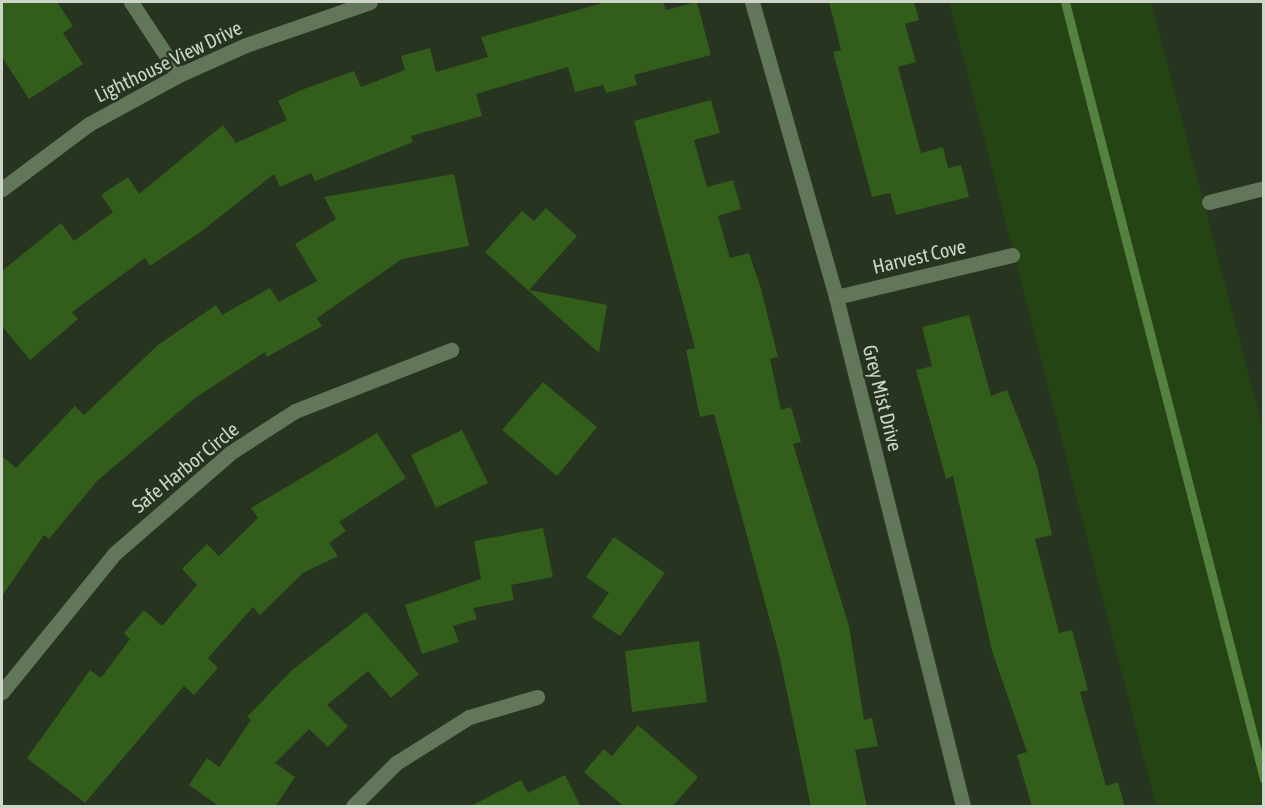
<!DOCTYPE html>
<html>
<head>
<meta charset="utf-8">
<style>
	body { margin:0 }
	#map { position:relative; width:1265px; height:808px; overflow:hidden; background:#263420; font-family:"Asap Condensed",sans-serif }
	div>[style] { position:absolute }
	.green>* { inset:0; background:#244513 }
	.stream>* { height:9px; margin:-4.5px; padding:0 4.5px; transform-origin:4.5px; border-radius:4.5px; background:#568241 }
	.building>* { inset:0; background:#325d1b }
	.minor>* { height:15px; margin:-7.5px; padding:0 7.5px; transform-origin:7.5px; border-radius:7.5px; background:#62765a }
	span { translate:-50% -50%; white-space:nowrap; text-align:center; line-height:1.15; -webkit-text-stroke:5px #263420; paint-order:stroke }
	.street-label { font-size:20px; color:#ccd5c8 }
	.frame { position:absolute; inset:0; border:3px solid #ccd5c8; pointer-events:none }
</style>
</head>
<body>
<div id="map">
	<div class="green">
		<i style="clip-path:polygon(949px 2px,1151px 2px,1263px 429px,1263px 806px,1156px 806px)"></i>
	</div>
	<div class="stream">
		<i style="left:1065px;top:2px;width:802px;rotate:75.63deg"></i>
	</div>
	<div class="building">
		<i style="clip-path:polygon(2px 2px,57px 2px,73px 26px,63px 33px,83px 64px,29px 99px,2px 57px)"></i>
		<i style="clip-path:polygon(606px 2px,663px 2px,666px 10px,697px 2px,711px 55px,634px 75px,637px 85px,606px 93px,603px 85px,575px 92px,568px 67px,476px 94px,482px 116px,411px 136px,413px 142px,315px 181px,311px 173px,280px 187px,274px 174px,202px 231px,150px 266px,145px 258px,72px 312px,78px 319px,30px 360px,2px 326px,2px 271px,61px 223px,74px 241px,113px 212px,101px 195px,128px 177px,139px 194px,223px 125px,236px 143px,287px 120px,278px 101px,304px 89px,354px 71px,361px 87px,405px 70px,401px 56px,430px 48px,436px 72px,488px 57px,481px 37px)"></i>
		<i style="clip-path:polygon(829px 2px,914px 2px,919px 20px,905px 24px,916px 62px,898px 67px,921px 153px,943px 147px,948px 168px,961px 165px,969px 197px,896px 215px,890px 193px,872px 197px,833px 52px,841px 50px)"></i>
		<i style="clip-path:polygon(711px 100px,720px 133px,694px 140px,707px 187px,733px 180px,741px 209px,718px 216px,730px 258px,749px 253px,761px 289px,778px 357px,770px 359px,781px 410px,791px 407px,801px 442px,793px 444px,849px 626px,864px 720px,872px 718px,878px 746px,855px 750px,867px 807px,811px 807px,779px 654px,714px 414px,700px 417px,686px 350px,695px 348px,634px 121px)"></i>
		<i style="clip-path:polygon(454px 174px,469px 246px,402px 259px,317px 318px,322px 326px,267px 357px,265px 352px,195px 398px,97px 481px,49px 539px,44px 535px,2px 596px,2px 456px,16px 468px,75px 406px,84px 415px,158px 345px,216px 305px,222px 315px,270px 288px,279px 302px,317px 281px,295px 244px,336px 219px,324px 197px)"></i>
		<i style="clip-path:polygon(546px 208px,577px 236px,529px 290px,607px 305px,599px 353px,485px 252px,522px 211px,534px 221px)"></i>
		<i style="clip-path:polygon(969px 315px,991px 396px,1007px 390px,1037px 467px,1052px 535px,1035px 539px,1059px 633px,1072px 630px,1088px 690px,1080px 692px,1106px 786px,1118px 782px,1125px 807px,1032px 807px,1017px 755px,1027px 752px,992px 651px,953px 476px,946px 479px,916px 370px,932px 366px,922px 327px)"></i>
		<i style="clip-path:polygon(543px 382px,597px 427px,557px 476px,502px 430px)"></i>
		<i style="clip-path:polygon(462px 430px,488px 483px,436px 508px,411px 455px)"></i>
		<i style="clip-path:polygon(377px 433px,406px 478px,339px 522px,346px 531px,329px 543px,338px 556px,303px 573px,260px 615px,253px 607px,208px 658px,218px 668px,194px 695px,184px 686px,85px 803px,27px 758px,90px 670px,101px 678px,130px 639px,124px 633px,144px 610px,162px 626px,197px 585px,182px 569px,207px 544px,219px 556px,258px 518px,251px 508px)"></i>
		<i style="clip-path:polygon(543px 528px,553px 577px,511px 585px,514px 600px,473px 608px,477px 619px,453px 626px,459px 642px,422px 654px,405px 605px,481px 579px,474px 541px)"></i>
		<i style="clip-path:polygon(614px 537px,665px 573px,620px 636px,592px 617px,609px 593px,586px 577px)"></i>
		<i style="clip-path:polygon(366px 612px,419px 674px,391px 698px,368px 671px,327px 705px,348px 726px,328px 747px,309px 729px,275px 763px,295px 777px,275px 807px,220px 807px,189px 785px,207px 758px,219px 767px,251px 720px,247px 717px,291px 671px)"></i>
		<i style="clip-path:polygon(699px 641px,707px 702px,632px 712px,625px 651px)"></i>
		<i style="clip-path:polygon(638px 725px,698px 777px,672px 807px,624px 807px,584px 772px,604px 749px,612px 756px)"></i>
		<i style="clip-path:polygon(565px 775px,581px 807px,469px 807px,521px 780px,528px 793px)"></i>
	</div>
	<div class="minor">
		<i style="left:131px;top:2px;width:87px;rotate:56.7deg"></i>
		<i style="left:752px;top:2px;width:307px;rotate:74.1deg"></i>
		<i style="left:836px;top:297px;width:525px;rotate:75.99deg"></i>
		<i style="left:2px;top:189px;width:109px;rotate:-36.8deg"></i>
		<i style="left:89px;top:124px;width:102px;rotate:-28.6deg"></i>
		<i style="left:179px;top:75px;width:73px;rotate:-24.1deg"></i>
		<i style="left:246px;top:45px;width:131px;rotate:-19.1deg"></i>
		<i style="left:1209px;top:202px;width:57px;rotate:-14.3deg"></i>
		<i style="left:836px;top:297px;width:181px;rotate:-13.4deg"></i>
		<i style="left:2px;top:692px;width:178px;rotate:-50.9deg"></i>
		<i style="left:114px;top:554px;width:154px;rotate:-41deg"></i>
		<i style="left:230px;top:453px;width:77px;rotate:-32.9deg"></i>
		<i style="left:295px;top:411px;width:168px;rotate:-21.4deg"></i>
		<i style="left:353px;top:806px;width:61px;rotate:-45deg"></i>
		<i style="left:396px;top:763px;width:86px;rotate:-32.2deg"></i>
		<i style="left:469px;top:717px;width:71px;rotate:-16.4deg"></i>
	</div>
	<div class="street-label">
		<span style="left:168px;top:61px;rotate:-26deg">Lighthouse View Drive</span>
		<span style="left:919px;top:256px;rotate:-13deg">Harvest Cove</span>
		<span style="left:883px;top:398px;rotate:76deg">Grey Mist Drive</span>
		<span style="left:185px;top:467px;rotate:-39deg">Safe Harbor Circle</span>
	</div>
	<div class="frame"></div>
</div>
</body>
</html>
